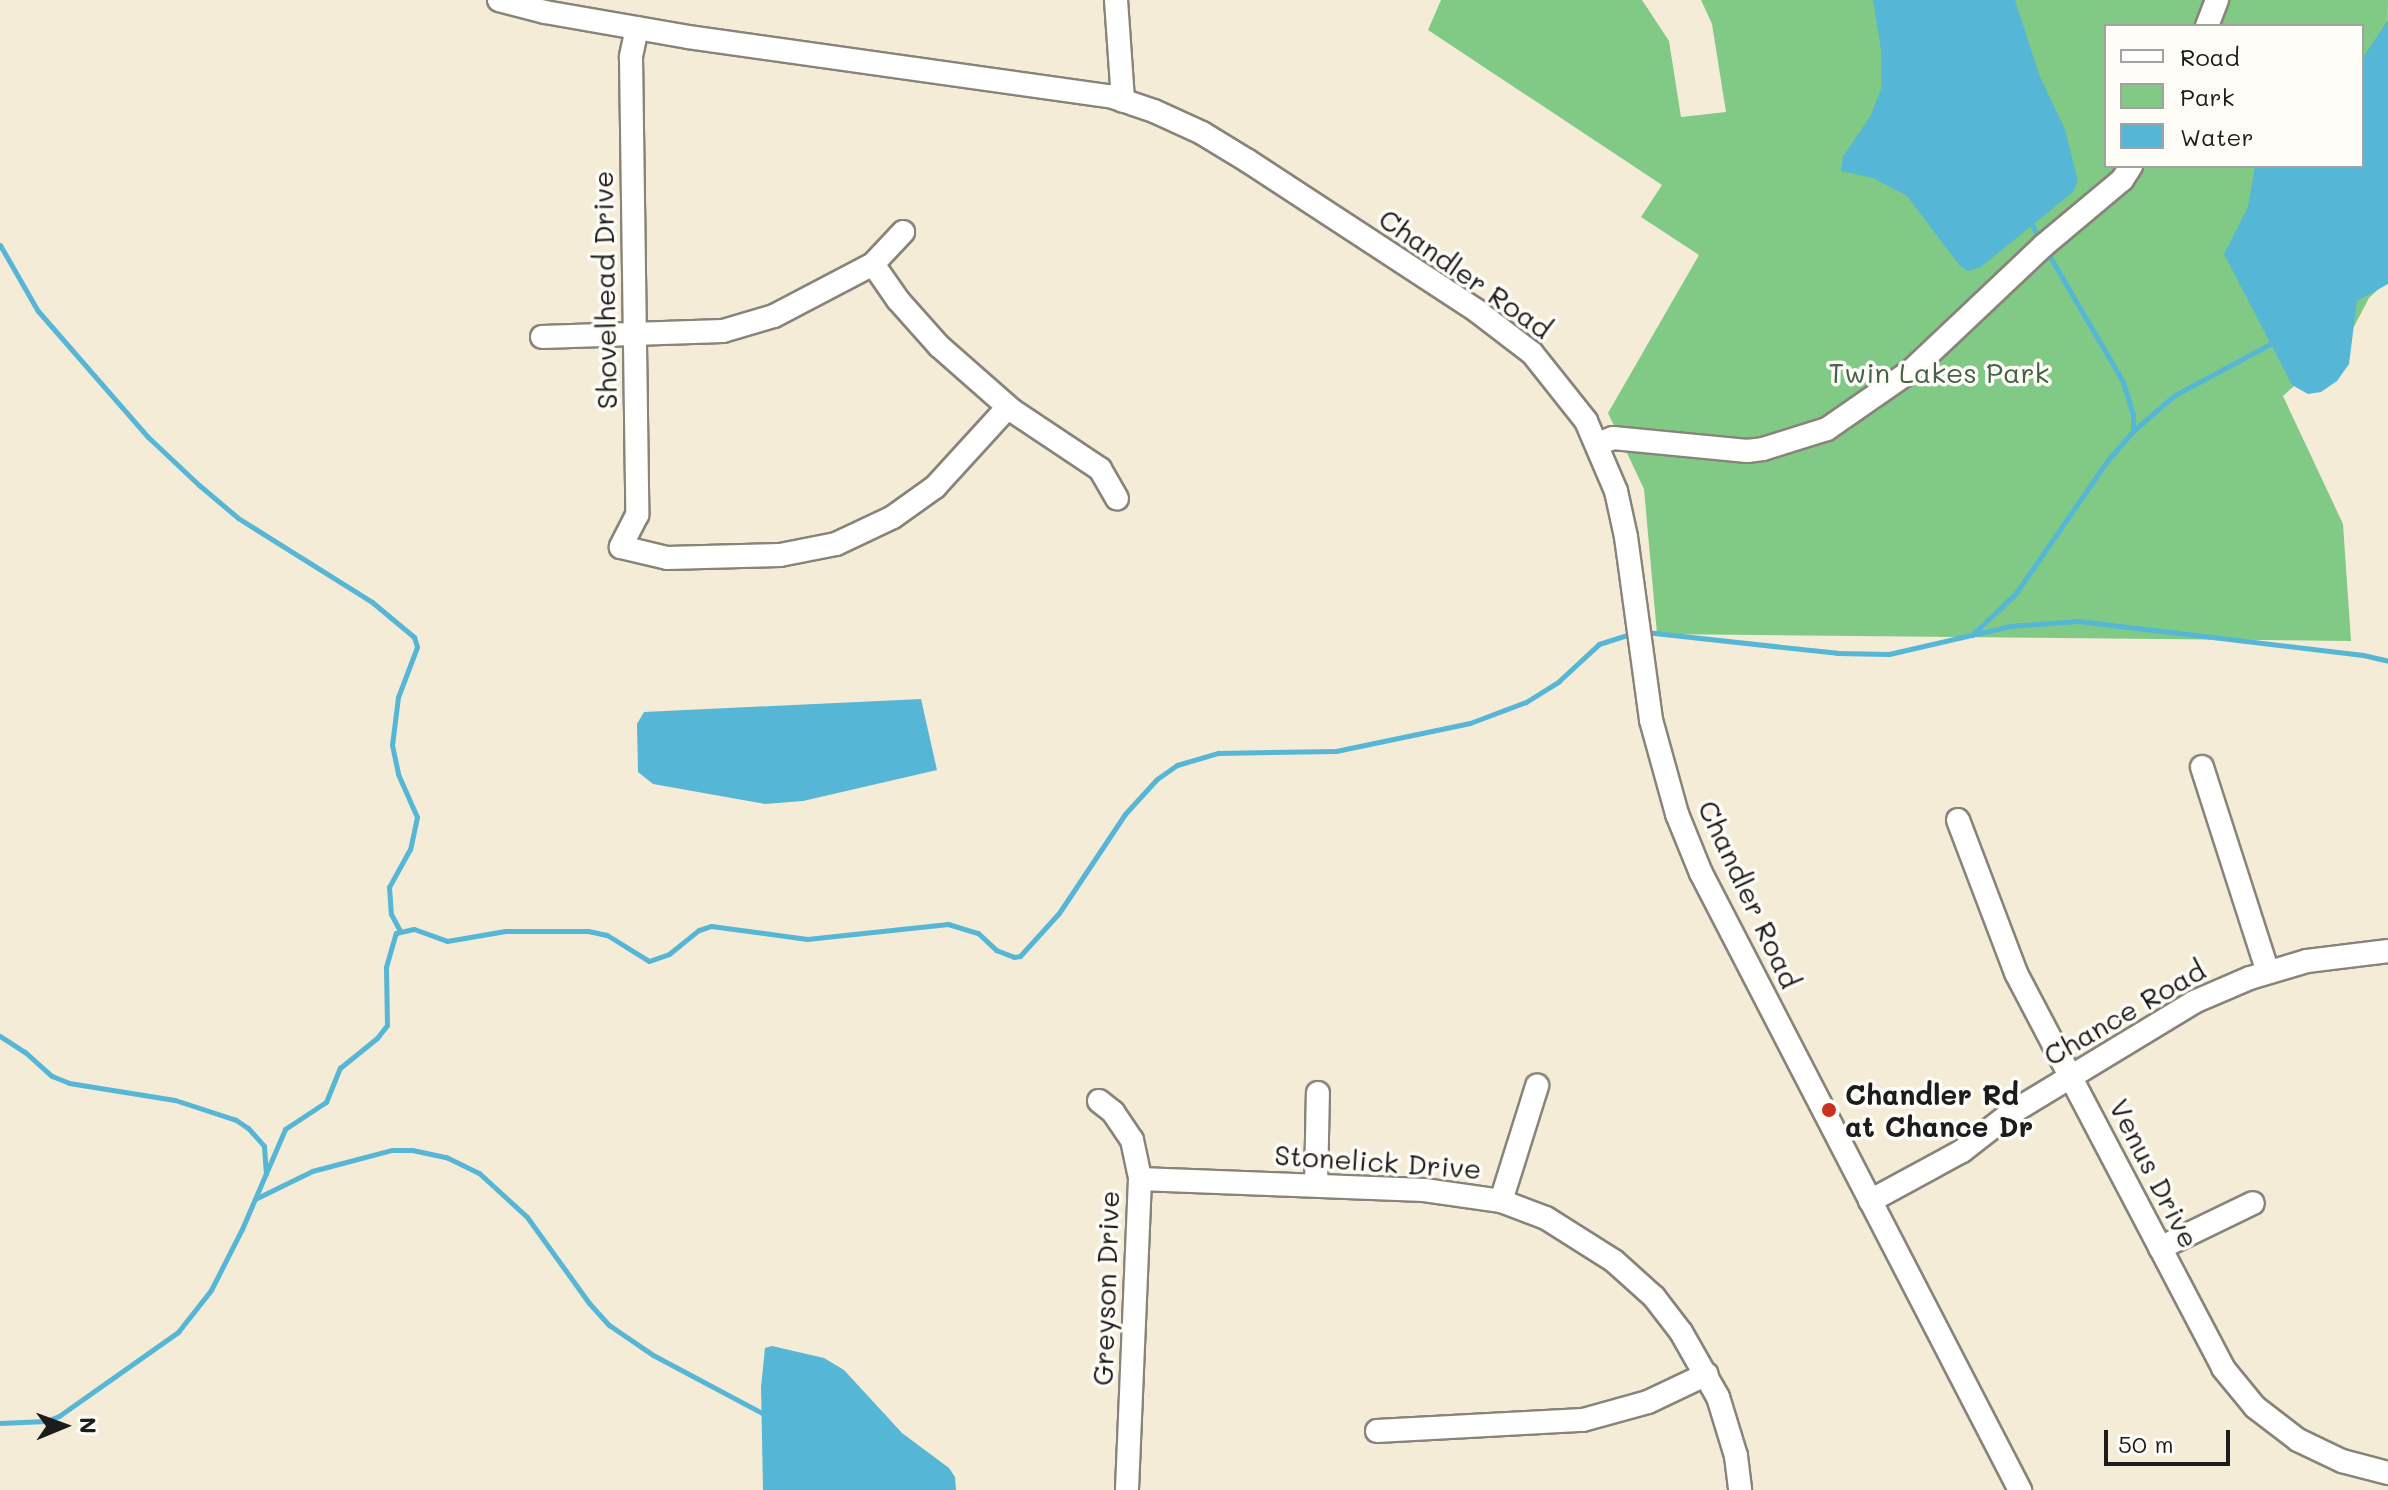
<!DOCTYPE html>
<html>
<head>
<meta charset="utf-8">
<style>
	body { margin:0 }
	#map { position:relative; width:2388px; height:1490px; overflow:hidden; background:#f4ecd7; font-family:Mali,sans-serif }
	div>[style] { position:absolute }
	.green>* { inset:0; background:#81ca86 }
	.water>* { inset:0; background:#56b6d5 }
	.stream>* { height:5px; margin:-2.5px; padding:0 2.5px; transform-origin:2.5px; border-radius:2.5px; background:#56b6d5 }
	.roads { filter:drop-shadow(2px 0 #88847a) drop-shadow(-2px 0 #88847a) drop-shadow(0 2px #88847a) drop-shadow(0 -2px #88847a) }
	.minor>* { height:22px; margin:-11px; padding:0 11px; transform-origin:11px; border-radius:11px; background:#fff }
	.dots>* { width:22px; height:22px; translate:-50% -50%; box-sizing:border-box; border:4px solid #fdfcf7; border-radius:50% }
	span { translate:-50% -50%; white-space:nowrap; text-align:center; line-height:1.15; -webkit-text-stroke:7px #fdfcf7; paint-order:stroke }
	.street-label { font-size:28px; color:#1c1c1c }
	.park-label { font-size:28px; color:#446246 }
	.poi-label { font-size:28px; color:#1c1c1c; font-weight:700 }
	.left { translate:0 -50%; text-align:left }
	.legend { position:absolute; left:2104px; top:24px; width:260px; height:144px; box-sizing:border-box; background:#fdfcf7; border:2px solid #a3a29f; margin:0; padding:10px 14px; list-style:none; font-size:24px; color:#1c1c1c }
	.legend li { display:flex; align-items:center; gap:16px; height:40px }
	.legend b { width:40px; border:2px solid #a3a29f }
	.north { position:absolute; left:24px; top:1386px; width:80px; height:80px; -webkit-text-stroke:6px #fdfcf7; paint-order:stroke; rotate:89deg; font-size:22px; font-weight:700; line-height:32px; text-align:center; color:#1c1c1c }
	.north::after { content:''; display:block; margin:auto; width:28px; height:36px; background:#1c1c1c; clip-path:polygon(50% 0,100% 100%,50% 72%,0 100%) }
	.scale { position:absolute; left:2104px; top:1430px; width:126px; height:36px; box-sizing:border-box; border:4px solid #1c1c1c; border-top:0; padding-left:10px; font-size:24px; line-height:28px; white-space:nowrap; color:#1c1c1c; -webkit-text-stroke:6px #fdfcf7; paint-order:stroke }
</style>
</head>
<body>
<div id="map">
	<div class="green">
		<i style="clip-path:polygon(evenodd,1441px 0,1642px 0,1669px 41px,1681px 117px,1726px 112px,1712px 24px,1701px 0,2388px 0,2384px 284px,2369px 298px,2348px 338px,2283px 396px,2343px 524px,2351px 641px,1657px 634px,1644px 489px,1608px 413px,1699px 255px,1641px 217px,1662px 185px,1428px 30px,1441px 0,2106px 26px,2362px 26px,2362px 166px,2106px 166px,2106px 26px)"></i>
	</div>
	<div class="water">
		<i style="clip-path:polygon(1873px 0,2015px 0,2040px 77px,2065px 129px,2078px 181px,2073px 192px,1981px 267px,1968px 271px,1960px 266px,1907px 196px,1873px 178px,1841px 171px,1843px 156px,1870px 117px,1881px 89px,1881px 50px)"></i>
		<i style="clip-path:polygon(2388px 20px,2388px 284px,2357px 301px,2349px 364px,2337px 381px,2321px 392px,2308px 394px,2292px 385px,2224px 254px,2248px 207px,2255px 166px,2362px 166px,2362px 59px)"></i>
		<i style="clip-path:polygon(921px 699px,937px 770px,803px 801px,765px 804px,653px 784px,638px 772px,637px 724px,644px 712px)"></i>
		<i style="clip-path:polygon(772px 1346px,824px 1358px,844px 1370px,902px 1433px,949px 1468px,955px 1477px,956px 1490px,763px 1490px,761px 1387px,765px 1348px)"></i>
	</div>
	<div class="stream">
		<i style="left:2029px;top:219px;width:26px;rotate:62deg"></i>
		<i style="left:0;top:245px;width:76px;rotate:60.1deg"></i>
		<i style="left:38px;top:311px;width:167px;rotate:48.9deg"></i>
		<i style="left:148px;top:437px;width:70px;rotate:43.3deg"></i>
		<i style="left:199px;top:485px;width:51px;rotate:40.2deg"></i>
		<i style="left:238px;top:518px;width:158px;rotate:32.1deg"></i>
		<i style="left:372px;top:602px;width:55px;rotate:39.8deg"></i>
		<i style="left:414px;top:637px;width:10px;rotate:73deg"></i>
		<i style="left:417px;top:647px;width:53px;rotate:110.8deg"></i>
		<i style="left:398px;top:697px;width:48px;rotate:97.1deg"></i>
		<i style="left:392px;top:745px;width:30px;rotate:78deg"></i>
		<i style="left:398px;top:774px;width:47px;rotate:66.2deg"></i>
		<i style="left:417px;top:817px;width:33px;rotate:102deg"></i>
		<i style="left:410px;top:849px;width:43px;rotate:118.9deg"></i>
		<i style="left:389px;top:887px;width:27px;rotate:86deg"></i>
		<i style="left:391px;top:914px;width:19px;rotate:62deg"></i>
		<i style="left:2046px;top:250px;width:153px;rotate:59.7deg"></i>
		<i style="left:2123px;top:382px;width:34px;rotate:73deg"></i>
		<i style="left:2133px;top:414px;width:16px;rotate:90deg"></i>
		<i style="left:1645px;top:632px;width:193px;rotate:6.2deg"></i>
		<i style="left:1837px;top:653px;width:52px;rotate:1.1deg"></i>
		<i style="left:1889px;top:654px;width:124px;rotate:-13deg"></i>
		<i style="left:2010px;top:626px;width:68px;rotate:-4.2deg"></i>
		<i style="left:2078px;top:621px;width:287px;rotate:6.8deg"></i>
		<i style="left:2363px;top:655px;width:26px;rotate:13deg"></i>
		<i style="left:1972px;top:635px;width:61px;rotate:-43.7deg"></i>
		<i style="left:2016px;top:593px;width:160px;rotate:-55.4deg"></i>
		<i style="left:2107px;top:461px;width:40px;rotate:-49deg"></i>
		<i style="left:2133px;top:431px;width:55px;rotate:-40.6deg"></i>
		<i style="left:2175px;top:395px;width:108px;rotate:-28.2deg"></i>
		<i style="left:2270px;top:344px;width:6px;rotate:-59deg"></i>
		<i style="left:0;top:1036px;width:30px;rotate:33deg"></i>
		<i style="left:25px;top:1052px;width:36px;rotate:42deg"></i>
		<i style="left:52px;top:1076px;width:18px;rotate:22deg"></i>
		<i style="left:69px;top:1083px;width:107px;rotate:9.1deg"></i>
		<i style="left:175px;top:1100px;width:64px;rotate:18.2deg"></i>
		<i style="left:236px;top:1120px;width:14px;rotate:34deg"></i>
		<i style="left:248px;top:1128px;width:24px;rotate:48deg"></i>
		<i style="left:264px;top:1146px;width:28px;rotate:86deg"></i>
		<i style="left:257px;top:1198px;width:61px;rotate:-26.1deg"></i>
		<i style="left:312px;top:1171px;width:83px;rotate:-14.7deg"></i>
		<i style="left:392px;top:1150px;width:20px"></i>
		<i style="left:412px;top:1150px;width:35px;rotate:12deg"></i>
		<i style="left:446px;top:1157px;width:37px;rotate:26deg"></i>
		<i style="left:479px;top:1173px;width:65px;rotate:42.5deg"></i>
		<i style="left:527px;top:1217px;width:106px;rotate:54.2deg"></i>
		<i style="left:589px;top:1303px;width:30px;rotate:48deg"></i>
		<i style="left:609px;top:1325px;width:53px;rotate:34.3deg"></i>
		<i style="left:653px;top:1355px;width:128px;rotate:28deg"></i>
		<i style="left:0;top:1423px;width:46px;rotate:-2.5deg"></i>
		<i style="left:46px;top:1421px;width:14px;rotate:-21deg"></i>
		<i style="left:59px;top:1416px;width:146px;rotate:-35.2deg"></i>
		<i style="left:178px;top:1332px;width:53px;rotate:-51.8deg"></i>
		<i style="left:211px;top:1290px;width:68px;rotate:-63.1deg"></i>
		<i style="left:242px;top:1229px;width:109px;rotate:-66.7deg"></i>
		<i style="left:285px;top:1129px;width:49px;rotate:-33.4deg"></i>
		<i style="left:326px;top:1102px;width:37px;rotate:-68deg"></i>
		<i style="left:340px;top:1068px;width:48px;rotate:-39deg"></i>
		<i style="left:377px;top:1038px;width:16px;rotate:-52deg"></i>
		<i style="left:387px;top:1025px;width:58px;rotate:-91deg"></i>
		<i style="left:386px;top:967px;width:35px;rotate:-74deg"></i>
		<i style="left:396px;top:933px;width:18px;rotate:-13deg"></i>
		<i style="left:414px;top:929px;width:35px;rotate:20deg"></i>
		<i style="left:447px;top:941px;width:59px;rotate:-9.8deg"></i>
		<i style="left:505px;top:931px;width:83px"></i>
		<i style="left:588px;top:931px;width:19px;rotate:12deg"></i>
		<i style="left:607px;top:935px;width:49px;rotate:31.8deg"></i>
		<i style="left:649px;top:961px;width:21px;rotate:-19deg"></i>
		<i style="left:669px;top:954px;width:38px;rotate:-39deg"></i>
		<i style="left:699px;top:930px;width:13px;rotate:-18deg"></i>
		<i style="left:711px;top:926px;width:97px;rotate:7.7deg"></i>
		<i style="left:807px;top:939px;width:142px;rotate:-6.1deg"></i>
		<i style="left:948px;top:924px;width:31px;rotate:17deg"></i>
		<i style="left:978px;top:933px;width:25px;rotate:43deg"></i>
		<i style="left:996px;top:950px;width:19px;rotate:21deg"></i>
		<i style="left:1014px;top:957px;width:6px;rotate:-9deg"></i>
		<i style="left:1020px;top:956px;width:58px;rotate:-47.8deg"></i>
		<i style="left:1059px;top:913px;width:119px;rotate:-56.3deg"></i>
		<i style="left:1125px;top:814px;width:47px;rotate:-47.6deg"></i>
		<i style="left:1157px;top:779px;width:24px;rotate:-35deg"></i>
		<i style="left:1177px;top:765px;width:43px;rotate:-16.3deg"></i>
		<i style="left:1218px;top:753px;width:118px;rotate:-1deg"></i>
		<i style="left:1336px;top:751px;width:137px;rotate:-11.8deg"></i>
		<i style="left:1470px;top:723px;width:60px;rotate:-20.6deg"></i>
		<i style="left:1526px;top:702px;width:39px;rotate:-32deg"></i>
		<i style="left:1559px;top:681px;width:54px;rotate:-42.8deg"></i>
		<i style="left:1599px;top:644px;width:38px;rotate:-18deg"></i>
	</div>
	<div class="roads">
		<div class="minor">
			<i style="left:499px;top:0;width:48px;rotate:14.6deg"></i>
			<i style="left:545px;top:12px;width:145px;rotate:9.9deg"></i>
			<i style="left:688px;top:37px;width:426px;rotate:8deg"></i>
			<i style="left:1110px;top:96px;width:46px;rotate:18.8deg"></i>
			<i style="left:1154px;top:111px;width:53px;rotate:24.6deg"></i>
			<i style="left:1202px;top:133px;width:54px;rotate:31.3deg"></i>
			<i style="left:1248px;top:161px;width:274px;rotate:33.2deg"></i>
			<i style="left:1477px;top:311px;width:69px;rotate:37.4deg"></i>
			<i style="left:1532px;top:353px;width:87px;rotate:51.5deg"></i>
			<i style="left:1586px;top:421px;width:76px;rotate:66.8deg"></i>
			<i style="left:1616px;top:491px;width:47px;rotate:77.7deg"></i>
			<i style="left:1626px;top:537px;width:185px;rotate:82.2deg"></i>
			<i style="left:1651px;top:720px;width:98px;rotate:74.5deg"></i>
			<i style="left:1677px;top:814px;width:64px;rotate:67.9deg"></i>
			<i style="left:1701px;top:873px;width:695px;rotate:62.66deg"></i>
			<i style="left:1116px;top:0;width:101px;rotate:86deg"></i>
			<i style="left:2207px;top:26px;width:28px;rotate:-69deg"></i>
			<i style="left:637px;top:28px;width:30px;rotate:102deg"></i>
			<i style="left:631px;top:57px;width:458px;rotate:89.2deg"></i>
			<i style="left:637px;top:515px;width:36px;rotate:117deg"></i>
			<i style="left:621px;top:547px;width:47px;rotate:13.4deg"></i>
			<i style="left:667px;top:558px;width:113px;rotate:-1.5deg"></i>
			<i style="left:780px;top:555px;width:57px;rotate:-11.1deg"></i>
			<i style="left:836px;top:544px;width:63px;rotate:-25.3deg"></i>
			<i style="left:893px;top:517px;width:52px;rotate:-35.5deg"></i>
			<i style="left:935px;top:487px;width:108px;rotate:-47.6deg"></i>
			<i style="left:873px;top:264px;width:44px;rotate:55.2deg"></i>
			<i style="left:898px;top:300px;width:62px;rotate:48.3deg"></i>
			<i style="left:939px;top:346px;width:98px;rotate:41.3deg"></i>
			<i style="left:1013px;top:411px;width:105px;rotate:33.7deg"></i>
			<i style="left:1100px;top:469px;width:34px;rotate:60deg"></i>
			<i style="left:542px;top:337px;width:181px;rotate:-1.9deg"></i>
			<i style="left:723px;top:331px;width:53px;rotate:-16.4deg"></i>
			<i style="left:774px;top:316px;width:112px;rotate:-27.7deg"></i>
			<i style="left:873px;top:264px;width:44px;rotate:-46.8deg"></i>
			<i style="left:1598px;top:444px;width:16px;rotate:-22deg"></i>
			<i style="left:1613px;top:438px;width:135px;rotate:5.5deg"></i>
			<i style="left:1747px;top:451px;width:16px;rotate:-7deg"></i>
			<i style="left:1763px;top:449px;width:67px;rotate:-17.4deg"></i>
			<i style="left:1827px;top:429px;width:103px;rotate:-34.8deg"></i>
			<i style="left:1912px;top:370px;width:180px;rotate:-43.4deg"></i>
			<i style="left:2043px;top:246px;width:103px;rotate:-39.9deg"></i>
			<i style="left:2122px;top:180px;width:17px;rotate:-57deg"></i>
			<i style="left:2202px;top:767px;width:215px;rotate:72.2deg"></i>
			<i style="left:1958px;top:820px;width:164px;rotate:69.2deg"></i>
			<i style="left:2016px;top:973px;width:446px;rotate:62.3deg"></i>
			<i style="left:2223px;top:1368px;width:50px;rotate:50.6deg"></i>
			<i style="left:2255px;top:1407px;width:54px;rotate:37.5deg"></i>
			<i style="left:2298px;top:1440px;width:49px;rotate:25.5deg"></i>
			<i style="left:2342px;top:1461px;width:48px;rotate:14.6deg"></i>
			<i style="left:1099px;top:1101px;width:18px;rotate:38deg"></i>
			<i style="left:1113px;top:1112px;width:34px;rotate:56deg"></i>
			<i style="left:1132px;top:1140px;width:40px;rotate:78deg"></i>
			<i style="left:1140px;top:1179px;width:311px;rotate:92.4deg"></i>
			<i style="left:1140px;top:1179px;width:284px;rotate:2.2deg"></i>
			<i style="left:1424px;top:1190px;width:78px;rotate:8.1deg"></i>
			<i style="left:1501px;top:1201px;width:48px;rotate:20.7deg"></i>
			<i style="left:1546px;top:1218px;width:80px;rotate:32.3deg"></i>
			<i style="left:1614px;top:1261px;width:54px;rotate:42deg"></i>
			<i style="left:1654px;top:1297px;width:44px;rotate:52.4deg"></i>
			<i style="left:1681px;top:1332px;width:75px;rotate:60.4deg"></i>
			<i style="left:1718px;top:1397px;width:62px;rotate:73deg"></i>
			<i style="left:1736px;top:1456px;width:34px;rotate:83deg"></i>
			<i style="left:1316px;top:1185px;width:92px;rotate:-88.8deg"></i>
			<i style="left:1501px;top:1201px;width:121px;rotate:-72.6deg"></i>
			<i style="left:1870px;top:1201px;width:105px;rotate:-28.5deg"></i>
			<i style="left:1962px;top:1151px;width:62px;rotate:-37.8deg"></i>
			<i style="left:2011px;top:1113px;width:214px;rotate:-31.2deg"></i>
			<i style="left:2194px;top:1002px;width:61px;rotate:-23.2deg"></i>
			<i style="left:2250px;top:978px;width:59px;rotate:-16.6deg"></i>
			<i style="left:2307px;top:961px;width:82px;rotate:-7deg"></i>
			<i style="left:2160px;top:1248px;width:103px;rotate:-25.8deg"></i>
			<i style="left:1377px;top:1431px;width:206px;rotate:-3.1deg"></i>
			<i style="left:1583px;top:1420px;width:67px;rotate:-15.5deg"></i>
			<i style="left:1648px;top:1402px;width:65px;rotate:-25.4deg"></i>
		</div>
	</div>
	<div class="dots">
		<i style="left:1829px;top:1110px;background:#c8321e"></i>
	</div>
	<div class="street-label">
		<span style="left:1466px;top:273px;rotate:35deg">Chandler Road</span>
		<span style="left:604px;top:290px;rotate:-91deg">Shovelhead Drive</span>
		<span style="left:1750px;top:894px;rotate:65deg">Chandler Road</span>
		<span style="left:2124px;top:1012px;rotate:-30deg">Chance Road</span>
		<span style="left:1378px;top:1161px;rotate:4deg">Stonelick Drive</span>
		<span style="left:2155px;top:1173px;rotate:63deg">Venus Drive</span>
		<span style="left:1105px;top:1288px;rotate:-88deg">Greyson Drive</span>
	</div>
	<div class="park-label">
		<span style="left:1939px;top:372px">Twin Lakes Park</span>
	</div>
	<div class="poi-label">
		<span class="left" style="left:1845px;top:1110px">Chandler Rd<br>at Chance Dr</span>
	</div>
	<ul class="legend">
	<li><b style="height:10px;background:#fff"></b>Road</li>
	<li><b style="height:22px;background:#81ca86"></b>Park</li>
	<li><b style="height:22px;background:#56b6d5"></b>Water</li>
	</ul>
	<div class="north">N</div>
	<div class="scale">50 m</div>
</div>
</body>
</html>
